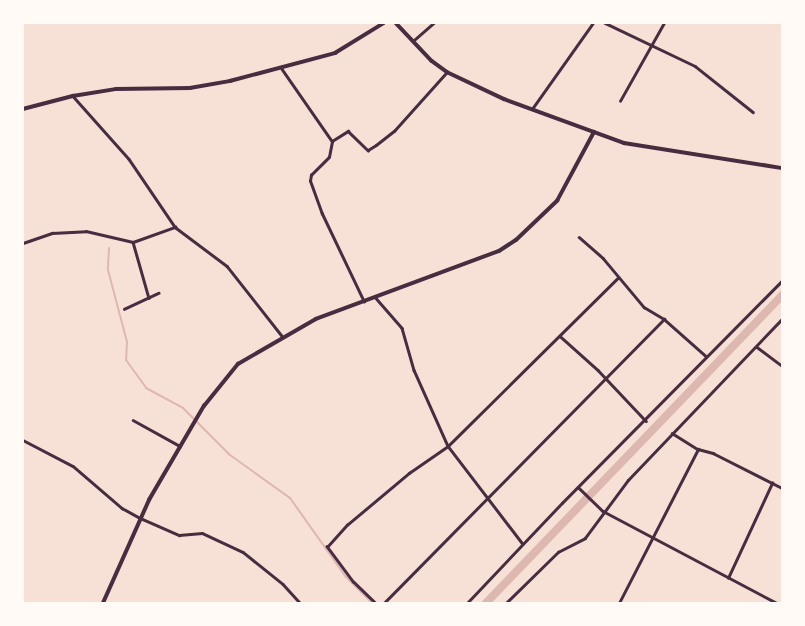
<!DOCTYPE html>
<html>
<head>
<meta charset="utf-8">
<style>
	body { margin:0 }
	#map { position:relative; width:805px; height:626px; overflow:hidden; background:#f7e1d7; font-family:"Source Sans 3",sans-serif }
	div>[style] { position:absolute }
	.stream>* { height:2px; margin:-1px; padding:0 1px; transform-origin:1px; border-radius:1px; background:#dcb8b0 }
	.canal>* { height:8px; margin:-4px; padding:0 4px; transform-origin:4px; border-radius:4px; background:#dcb8b0 }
	.minor>* { height:2.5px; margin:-1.25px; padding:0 1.25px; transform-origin:1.25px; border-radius:1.25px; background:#4a2c40 }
	.tertiary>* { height:3.5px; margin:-1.75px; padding:0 1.75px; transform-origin:1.75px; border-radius:1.75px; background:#4a2c40 }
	span { translate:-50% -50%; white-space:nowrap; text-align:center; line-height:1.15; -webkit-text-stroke:6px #fffaf5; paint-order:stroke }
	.frame { position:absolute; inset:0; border:24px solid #fffaf5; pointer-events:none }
</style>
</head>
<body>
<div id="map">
	<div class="stream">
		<i style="left:109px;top:248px;width:22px;rotate:93deg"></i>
		<i style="left:108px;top:270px;width:74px;rotate:75.2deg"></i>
		<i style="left:127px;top:342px;width:18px;rotate:93deg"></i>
		<i style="left:126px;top:360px;width:34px;rotate:54deg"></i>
		<i style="left:146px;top:388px;width:42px;rotate:28.4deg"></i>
		<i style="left:183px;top:408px;width:66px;rotate:45deg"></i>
		<i style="left:230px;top:455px;width:74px;rotate:35.6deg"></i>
		<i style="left:290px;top:498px;width:97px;rotate:54.7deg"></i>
		<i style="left:346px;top:577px;width:37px;rotate:45deg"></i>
		<i style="left:489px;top:600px;width:4px;rotate:45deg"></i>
	</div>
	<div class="canal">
		<i style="left:486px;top:603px;width:427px;rotate:-46.1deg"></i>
	</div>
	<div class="minor">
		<i style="left:605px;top:23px;width:100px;rotate:25.5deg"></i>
		<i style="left:695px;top:66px;width:74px;rotate:38.4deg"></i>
		<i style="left:413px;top:41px;width:28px;rotate:-41deg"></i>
		<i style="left:282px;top:69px;width:88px;rotate:55.2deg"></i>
		<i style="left:73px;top:96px;width:84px;rotate:48.4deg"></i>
		<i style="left:129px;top:159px;width:82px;rotate:55.9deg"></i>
		<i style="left:175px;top:227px;width:65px;rotate:36.9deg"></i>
		<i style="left:227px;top:266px;width:89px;rotate:51.8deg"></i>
		<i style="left:620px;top:101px;width:90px;rotate:-60.6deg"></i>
		<i style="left:532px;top:109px;width:105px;rotate:-54.7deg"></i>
		<i style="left:579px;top:237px;width:32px;rotate:41deg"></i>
		<i style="left:603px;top:258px;width:64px;rotate:50.1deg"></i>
		<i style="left:644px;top:307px;width:23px;rotate:31deg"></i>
		<i style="left:664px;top:319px;width:56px;rotate:41.4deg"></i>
		<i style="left:133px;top:242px;width:58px;rotate:74.1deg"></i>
		<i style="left:23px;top:243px;width:31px;rotate:-19deg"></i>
		<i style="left:52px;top:233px;width:34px;rotate:-3deg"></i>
		<i style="left:86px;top:231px;width:48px;rotate:13.2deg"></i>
		<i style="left:133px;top:242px;width:45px;rotate:-19.7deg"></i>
		<i style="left:376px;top:298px;width:40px;rotate:49deg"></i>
		<i style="left:402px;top:328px;width:44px;rotate:74.1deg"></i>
		<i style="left:414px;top:370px;width:83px;rotate:65.9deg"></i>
		<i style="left:448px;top:446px;width:123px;rotate:52.6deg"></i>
		<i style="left:364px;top:302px;width:98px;rotate:-115.5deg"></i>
		<i style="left:322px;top:214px;width:35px;rotate:-110deg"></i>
		<i style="left:310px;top:181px;width:6px;rotate:-81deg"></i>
		<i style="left:311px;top:175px;width:25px;rotate:-45deg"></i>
		<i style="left:329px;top:157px;width:16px;rotate:-79deg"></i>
		<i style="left:332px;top:141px;width:19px;rotate:-32deg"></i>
		<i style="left:348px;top:131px;width:28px;rotate:44deg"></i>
		<i style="left:368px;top:150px;width:9px;rotate:-32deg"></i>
		<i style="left:376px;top:145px;width:23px;rotate:-38deg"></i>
		<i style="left:394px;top:131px;width:79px;rotate:-48.1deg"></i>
		<i style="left:124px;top:309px;width:38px;rotate:-25deg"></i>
		<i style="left:561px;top:337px;width:50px;rotate:41.7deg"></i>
		<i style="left:598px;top:370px;width:70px;rotate:46.7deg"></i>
		<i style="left:757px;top:347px;width:31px;rotate:37deg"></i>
		<i style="left:133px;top:420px;width:54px;rotate:29deg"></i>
		<i style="left:672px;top:433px;width:31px;rotate:32deg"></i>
		<i style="left:23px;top:440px;width:56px;rotate:27.5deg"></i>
		<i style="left:73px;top:466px;width:65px;rotate:40.6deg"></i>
		<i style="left:122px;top:508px;width:21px;rotate:29deg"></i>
		<i style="left:140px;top:518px;width:43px;rotate:23.6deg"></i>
		<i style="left:179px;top:535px;width:23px;rotate:-5deg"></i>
		<i style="left:202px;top:533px;width:45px;rotate:24.9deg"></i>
		<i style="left:243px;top:552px;width:51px;rotate:38.7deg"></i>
		<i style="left:283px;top:584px;width:25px;rotate:48deg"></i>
		<i style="left:578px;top:487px;width:35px;rotate:44deg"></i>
		<i style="left:603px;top:511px;width:197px;rotate:27.9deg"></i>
		<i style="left:728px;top:578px;width:105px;rotate:-65.1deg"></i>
		<i style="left:375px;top:603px;width:30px;rotate:-136deg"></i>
		<i style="left:353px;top:582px;width:44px;rotate:-126.6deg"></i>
		<i style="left:327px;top:547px;width:30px;rotate:-48deg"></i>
		<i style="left:347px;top:525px;width:81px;rotate:-40deg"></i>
		<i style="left:409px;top:473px;width:47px;rotate:-34.7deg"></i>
		<i style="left:448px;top:446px;width:238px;rotate:-44.7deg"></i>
		<i style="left:384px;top:603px;width:399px;rotate:-45.4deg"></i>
		<i style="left:467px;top:603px;width:138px;rotate:-46.5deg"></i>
		<i style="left:562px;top:503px;width:313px;rotate:-45.3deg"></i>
		<i style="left:506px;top:603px;width:73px;rotate:-44.4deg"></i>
		<i style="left:558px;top:552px;width:30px;rotate:-27deg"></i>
		<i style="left:585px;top:538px;width:72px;rotate:-53.4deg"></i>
		<i style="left:628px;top:480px;width:223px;rotate:-46.3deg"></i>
		<i style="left:619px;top:603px;width:173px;rotate:-62.8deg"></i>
		<i style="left:698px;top:449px;width:16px;rotate:15deg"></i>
		<i style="left:713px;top:453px;width:77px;rotate:26.9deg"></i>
	</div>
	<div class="tertiary">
		<i style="left:396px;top:23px;width:52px;rotate:46.5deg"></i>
		<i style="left:432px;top:61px;width:19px;rotate:36deg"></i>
		<i style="left:447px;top:72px;width:63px;rotate:25.3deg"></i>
		<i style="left:504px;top:99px;width:128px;rotate:20.1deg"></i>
		<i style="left:624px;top:143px;width:160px;rotate:9deg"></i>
		<i style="left:23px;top:109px;width:52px;rotate:-14.6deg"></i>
		<i style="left:73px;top:96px;width:44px;rotate:-9.2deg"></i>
		<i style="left:116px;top:89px;width:74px;rotate:-0.8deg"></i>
		<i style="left:190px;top:88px;width:41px;rotate:-9.9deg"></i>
		<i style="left:230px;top:81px;width:109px;rotate:-14.9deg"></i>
		<i style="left:335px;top:53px;width:57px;rotate:-31.5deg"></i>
		<i style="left:103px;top:603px;width:113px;rotate:-65.9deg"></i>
		<i style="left:149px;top:500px;width:109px;rotate:-59.7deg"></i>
		<i style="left:204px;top:406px;width:54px;rotate:-51deg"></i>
		<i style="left:238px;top:364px;width:90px;rotate:-30deg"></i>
		<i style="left:316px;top:319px;width:195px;rotate:-20.4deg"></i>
		<i style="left:499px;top:251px;width:20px;rotate:-33deg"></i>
		<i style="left:516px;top:240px;width:57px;rotate:-43.6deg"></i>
		<i style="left:557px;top:201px;width:78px;rotate:-61.8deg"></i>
	</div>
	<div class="frame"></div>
</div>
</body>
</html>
